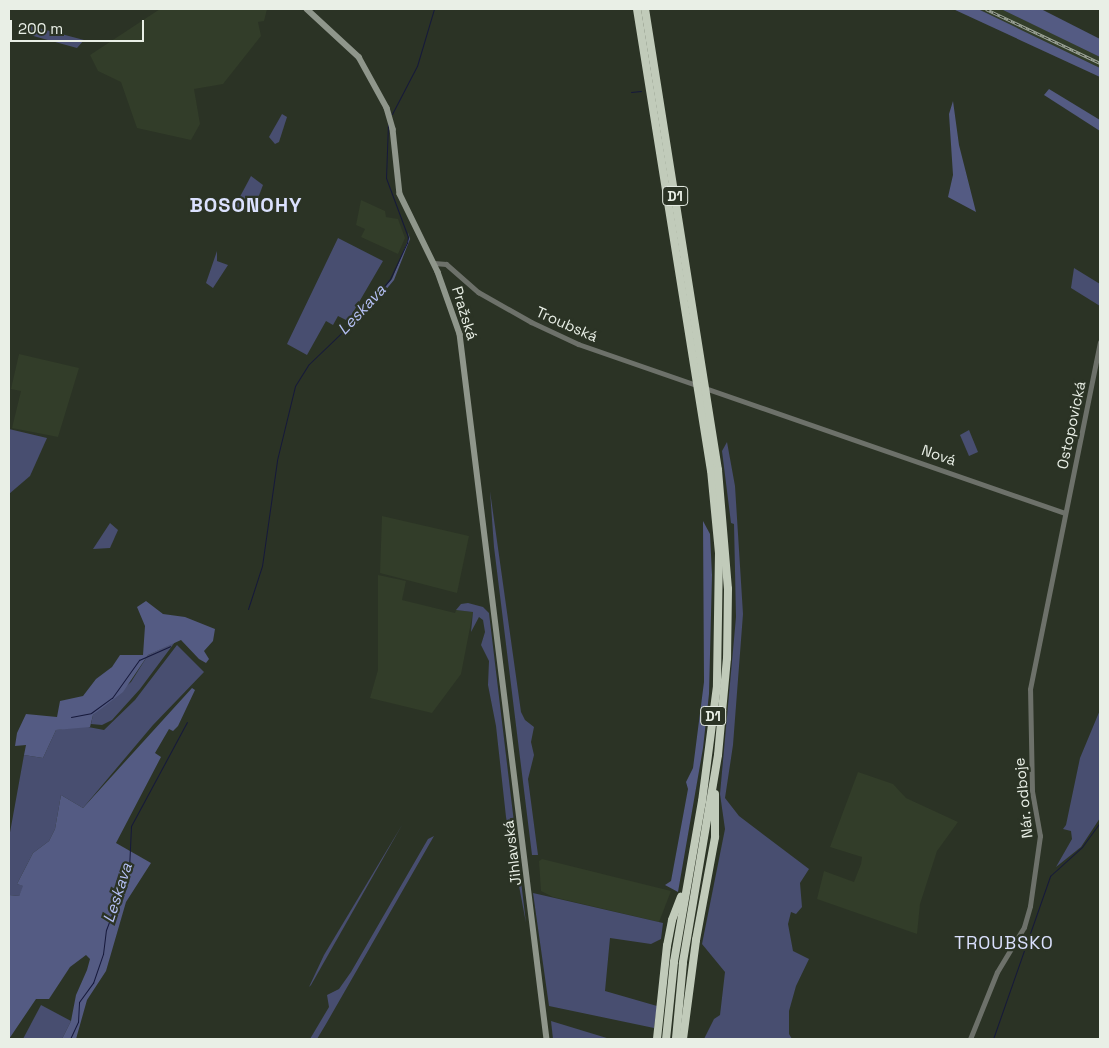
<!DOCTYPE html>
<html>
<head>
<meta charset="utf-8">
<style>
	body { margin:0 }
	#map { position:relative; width:1109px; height:1048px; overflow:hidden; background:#2b3325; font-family:"Space Grotesk",sans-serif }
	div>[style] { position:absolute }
	.built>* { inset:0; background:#323d29 }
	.green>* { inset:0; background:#484e70 }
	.forest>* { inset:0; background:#545b83 }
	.stream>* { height:1px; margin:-0.5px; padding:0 0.5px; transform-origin:0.5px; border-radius:0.5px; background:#16193b }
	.tertiary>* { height:5px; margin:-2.5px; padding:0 2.5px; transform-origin:2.5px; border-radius:2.5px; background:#6d716a }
	.secondary>* { height:5.5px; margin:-2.75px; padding:0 2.75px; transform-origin:2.75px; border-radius:2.75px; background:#8f968b }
	.motorway>* { height:8px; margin:-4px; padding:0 4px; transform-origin:4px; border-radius:4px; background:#c1cbba }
	.rail>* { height:3px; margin-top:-1.5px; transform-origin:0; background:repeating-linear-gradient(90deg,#2b3325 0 4px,#a0a79c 0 8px); box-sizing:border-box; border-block:1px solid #a0a79c }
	span { translate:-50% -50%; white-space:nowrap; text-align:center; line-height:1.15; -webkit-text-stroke:4.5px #2b3325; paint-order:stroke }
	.shield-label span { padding:1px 4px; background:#2b3325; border:1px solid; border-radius:4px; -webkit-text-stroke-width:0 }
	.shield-label { font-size:14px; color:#e9efe6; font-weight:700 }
	.street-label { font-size:15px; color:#e9efe6 }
	.water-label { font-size:16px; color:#b5c0f5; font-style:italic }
	.quarter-label { font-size:18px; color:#dbe1fe; letter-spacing:1px }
	.district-label { font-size:20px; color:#dbe1fe; font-weight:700; letter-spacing:1px }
	.frame { position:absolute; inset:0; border:10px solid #e9efe6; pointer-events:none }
	.scale { position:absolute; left:10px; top:20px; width:134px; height:22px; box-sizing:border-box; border:2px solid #e9efe6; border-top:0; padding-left:6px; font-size:15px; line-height:18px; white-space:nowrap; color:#e9efe6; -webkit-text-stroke:4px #2b3325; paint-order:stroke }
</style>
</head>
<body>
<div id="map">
	<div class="built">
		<i style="clip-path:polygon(160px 9px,267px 9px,264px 21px,258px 22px,261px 36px,223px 84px,194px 89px,200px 124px,191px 140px,137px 128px,121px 82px,98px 71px,90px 55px)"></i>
		<i style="clip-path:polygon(978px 9px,1001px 9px,1045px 30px,1100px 57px,1100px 68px)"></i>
		<i style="clip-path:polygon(361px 200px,385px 211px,386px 217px,398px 219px,405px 238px,398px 254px,361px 237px,365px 229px,356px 225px)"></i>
		<i style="clip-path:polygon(19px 354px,79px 368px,58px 437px,12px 428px,21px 391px,11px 389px)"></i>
		<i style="clip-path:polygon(382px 516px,469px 536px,457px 593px,380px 573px)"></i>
		<i style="clip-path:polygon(378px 575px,406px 581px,402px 600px,455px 613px,456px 610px,473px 612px,461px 674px,432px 713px,370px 698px,378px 670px)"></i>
		<i style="clip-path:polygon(858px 772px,893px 784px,906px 798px,958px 822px,937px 851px,920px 904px,917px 934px,817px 899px,824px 871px,854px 882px,861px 864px,862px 857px,830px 847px)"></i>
		<i style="clip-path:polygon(542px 859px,671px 891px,659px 922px,553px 897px,541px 891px,539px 861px)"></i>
	</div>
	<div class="green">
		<i style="clip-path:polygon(27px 25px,84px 40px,77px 48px,26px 34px)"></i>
		<i style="clip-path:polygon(282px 114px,287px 117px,279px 142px,275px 144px,269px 137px)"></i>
		<i style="clip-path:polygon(251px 176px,263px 185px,252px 214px,234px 208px)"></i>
		<i style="clip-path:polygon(338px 238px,383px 261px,348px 321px,338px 316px,333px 325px,326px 321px,307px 355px,287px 344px)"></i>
		<i style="clip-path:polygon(217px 251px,217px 261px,228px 265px,213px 288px,206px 283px)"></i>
		<i style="clip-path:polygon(1074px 268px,1100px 284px,1100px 306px,1071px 288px)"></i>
		<i style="clip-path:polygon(9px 429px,47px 438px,30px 476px,9px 494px)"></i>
		<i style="clip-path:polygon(969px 430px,978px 452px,969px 456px,960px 435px)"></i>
		<i style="clip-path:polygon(727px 442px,735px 486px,743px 614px,733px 745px,725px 798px,739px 816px,809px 869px,800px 883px,802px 907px,796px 914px,791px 912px,788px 924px,793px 951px,809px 959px,796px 986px,789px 1011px,789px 1034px,792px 1039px,704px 1039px,714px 1019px,720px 1015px,725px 972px,702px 944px,725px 829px,720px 794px,736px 617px,734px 524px,731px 523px,722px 451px)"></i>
		<i style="clip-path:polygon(490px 491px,521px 712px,525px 720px,534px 727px,531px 742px,534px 755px,528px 779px,538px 855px,532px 855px,494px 547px)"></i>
		<i style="clip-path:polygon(110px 523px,118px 530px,110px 548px,93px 549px)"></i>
		<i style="clip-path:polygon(468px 603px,483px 607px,489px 613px,526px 923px,506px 817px,496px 726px,488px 685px,489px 661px,481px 645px,485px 632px,483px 620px,479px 617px,471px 632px,473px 612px,456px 610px,461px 604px)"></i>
		<i style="clip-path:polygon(175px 642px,140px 689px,112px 720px,102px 725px,91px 724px,93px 715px,131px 682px,148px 655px)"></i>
		<i style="clip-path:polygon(177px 645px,204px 672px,153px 725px,83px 808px,61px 795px,55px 829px,49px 841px,33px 853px,17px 884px,24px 886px,19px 896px,9px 895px,9px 838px,24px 755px,43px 758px,56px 730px,83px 726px,104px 730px,135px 700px)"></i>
		<i style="clip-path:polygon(1100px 710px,1100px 818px,1081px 847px,1056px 867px,1072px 839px,1071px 831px,1063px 829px,1066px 825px,1080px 758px)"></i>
		<i style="clip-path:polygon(402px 825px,311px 985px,309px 987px,324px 955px)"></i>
		<i style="clip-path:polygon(434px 836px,326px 1024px,317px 1039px,310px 1039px,329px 1007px,327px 995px,339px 989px,351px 972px,428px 839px)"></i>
		<i style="clip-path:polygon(533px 893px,663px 923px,661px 939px,651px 944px,610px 938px,605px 991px,657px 1006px,654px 1028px,549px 1006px)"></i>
		<i style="clip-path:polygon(41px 1005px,71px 1021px,62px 1039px,23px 1039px)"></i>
		<i style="clip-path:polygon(551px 1021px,610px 1039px,553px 1039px)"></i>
	</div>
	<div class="forest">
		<i style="clip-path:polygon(953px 9px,978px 9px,1100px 68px,1100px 77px)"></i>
		<i style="clip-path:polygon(1001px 9px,1041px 9px,1100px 39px,1100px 57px)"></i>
		<i style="clip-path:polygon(1049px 89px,1100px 120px,1100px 131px,1044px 95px)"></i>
		<i style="clip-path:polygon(953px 101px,959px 145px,976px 212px,948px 197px,953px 175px,949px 114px)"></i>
		<i style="clip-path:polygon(408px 232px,410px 239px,394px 280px,353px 329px,351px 327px,392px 279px,409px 238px)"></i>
		<i style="clip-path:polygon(703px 521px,710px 534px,712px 575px,709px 694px,703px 748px,678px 892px,665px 885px,671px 881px,688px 789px,686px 782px,693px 768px,704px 682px)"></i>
		<i style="clip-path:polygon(146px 601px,163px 614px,185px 617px,215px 629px,213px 641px,204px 651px,209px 659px,206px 663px,199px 659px,181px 640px,148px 655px,123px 692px,93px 715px,90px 727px,56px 730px,43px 758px,24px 755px,26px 745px,15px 746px,17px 733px,26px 714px,57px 717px,60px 701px,83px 696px,96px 679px,112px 667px,120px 655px,143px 655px,145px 626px,137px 607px)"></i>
		<i style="clip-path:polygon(192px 688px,195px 690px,178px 726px,173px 731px,169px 729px,155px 753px,161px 757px,116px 843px,151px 863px,126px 902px,106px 971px,87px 1000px,76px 1039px,62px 1039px,71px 1021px,76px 995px,87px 970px,90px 959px,86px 955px,70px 967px,49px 999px,36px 999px,9px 1039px,9px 895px,19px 896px,23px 886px,17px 884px,33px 853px,49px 841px,55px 829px,61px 795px,83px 808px)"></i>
	</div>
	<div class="stream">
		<i style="left:631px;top:92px;width:10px;rotate:-6deg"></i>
		<i style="left:392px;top:114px;width:54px;rotate:-62.5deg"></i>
		<i style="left:417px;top:66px;width:59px;rotate:-73.4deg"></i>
		<i style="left:248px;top:609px;width:45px;rotate:-72deg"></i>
		<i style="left:262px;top:566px;width:107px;rotate:-81.9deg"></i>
		<i style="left:277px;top:460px;width:76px;rotate:-76.3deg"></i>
		<i style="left:295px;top:386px;width:26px;rotate:-58deg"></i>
		<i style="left:309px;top:364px;width:76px;rotate:-43.9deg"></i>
		<i style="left:364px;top:311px;width:41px;rotate:-50.9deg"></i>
		<i style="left:390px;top:279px;width:40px;rotate:-65deg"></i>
		<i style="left:407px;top:243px;width:6px;rotate:-81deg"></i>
		<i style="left:408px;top:237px;width:63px;rotate:-110.4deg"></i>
		<i style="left:386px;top:178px;width:55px;rotate:-87.9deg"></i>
		<i style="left:71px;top:717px;width:20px;rotate:-11deg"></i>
		<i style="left:91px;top:713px;width:26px;rotate:-36deg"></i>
		<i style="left:112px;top:698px;width:47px;rotate:-54.6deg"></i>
		<i style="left:139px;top:660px;width:34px;rotate:-24deg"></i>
		<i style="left:70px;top:1039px;width:19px;rotate:-65deg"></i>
		<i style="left:78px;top:1022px;width:20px;rotate:-87deg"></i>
		<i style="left:79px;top:1002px;width:24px;rotate:-54deg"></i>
		<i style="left:93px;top:983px;width:31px;rotate:-71deg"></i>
		<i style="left:103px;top:954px;width:24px;rotate:-83deg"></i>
		<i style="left:106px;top:930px;width:65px;rotate:-69.3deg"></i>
		<i style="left:129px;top:869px;width:43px;rotate:-87.3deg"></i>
		<i style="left:131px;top:826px;width:118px;rotate:-61.7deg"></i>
		<i style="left:993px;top:1039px;width:173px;rotate:-70.7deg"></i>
		<i style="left:1050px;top:876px;width:43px;rotate:-42.2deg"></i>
		<i style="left:1082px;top:847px;width:31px;rotate:-54deg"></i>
	</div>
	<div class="tertiary">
		<i style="left:434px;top:263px;width:12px;rotate:5deg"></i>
		<i style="left:446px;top:264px;width:43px;rotate:41.2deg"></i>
		<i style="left:478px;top:292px;width:61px;rotate:29.5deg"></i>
		<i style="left:531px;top:322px;width:52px;rotate:25.1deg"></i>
		<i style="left:578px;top:344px;width:515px;rotate:19.14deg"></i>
		<i style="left:970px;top:1039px;width:72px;rotate:-68.1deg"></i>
		<i style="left:997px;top:972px;width:52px;rotate:-59deg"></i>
		<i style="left:1024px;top:927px;width:22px;rotate:-74deg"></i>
		<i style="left:1030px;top:906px;width:71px;rotate:-81.9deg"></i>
		<i style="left:1040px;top:836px;width:46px;rotate:-100.1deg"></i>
		<i style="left:1032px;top:791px;width:102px;rotate:-91.1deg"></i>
		<i style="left:1030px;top:689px;width:354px;rotate:-78.6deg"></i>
	</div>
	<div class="secondary">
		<i style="left:307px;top:9px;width:71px;rotate:42.7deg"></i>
		<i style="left:359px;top:57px;width:58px;rotate:61.2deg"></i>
		<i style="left:387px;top:108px;width:22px;rotate:74deg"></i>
		<i style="left:393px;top:129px;width:65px;rotate:83.9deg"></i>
		<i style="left:400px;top:194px;width:87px;rotate:64deg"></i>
		<i style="left:438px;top:272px;width:66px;rotate:70.5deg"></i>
		<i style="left:460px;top:334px;width:710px;rotate:82.97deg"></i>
	</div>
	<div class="motorway">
		<i style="left:637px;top:9px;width:467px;rotate:80.9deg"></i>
		<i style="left:711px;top:470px;width:83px;rotate:84.5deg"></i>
		<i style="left:719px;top:553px;width:133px;rotate:90.9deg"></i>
		<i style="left:717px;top:686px;width:116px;rotate:97.4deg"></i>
		<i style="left:702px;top:801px;width:163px;rotate:99.9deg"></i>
		<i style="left:674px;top:962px;width:77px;rotate:95.9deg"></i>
		<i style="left:645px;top:9px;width:467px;rotate:81deg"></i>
		<i style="left:718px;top:470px;width:119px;rotate:85.2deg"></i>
		<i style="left:728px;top:589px;width:69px;rotate:90.8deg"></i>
		<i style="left:727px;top:658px;width:97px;rotate:95.3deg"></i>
		<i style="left:718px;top:755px;width:211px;rotate:99.6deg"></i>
		<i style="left:683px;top:963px;width:76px;rotate:95.3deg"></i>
		<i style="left:657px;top:1039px;width:94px;rotate:-83.9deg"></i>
		<i style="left:667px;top:946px;width:26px;rotate:-79deg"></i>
		<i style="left:672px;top:920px;width:25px;rotate:-69deg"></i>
		<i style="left:683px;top:1039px;width:100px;rotate:-82.5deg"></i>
		<i style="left:696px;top:940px;width:105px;rotate:-79.5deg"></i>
		<i style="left:715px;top:837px;width:43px;rotate:-90deg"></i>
	</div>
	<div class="rail">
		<i style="left:986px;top:9px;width:126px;rotate:25.3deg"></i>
	</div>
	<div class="shield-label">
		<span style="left:675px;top:196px">D1</span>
		<span style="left:713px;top:716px">D1</span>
	</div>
	<div class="street-label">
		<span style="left:465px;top:313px;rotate:73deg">Pražská</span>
		<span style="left:567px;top:324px;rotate:24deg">Troubská</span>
		<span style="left:1071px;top:425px;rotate:-78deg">Ostopovická</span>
		<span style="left:939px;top:455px;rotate:19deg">Nová</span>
		<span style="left:1023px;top:798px;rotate:-96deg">Nár. odboje</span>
		<span style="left:512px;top:853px;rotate:-97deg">Jihlavská</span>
	</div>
	<div class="water-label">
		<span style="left:362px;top:310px;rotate:-47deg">Leskava</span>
		<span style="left:118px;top:893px;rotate:-72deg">Leskava</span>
	</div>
	<div class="quarter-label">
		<span style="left:1004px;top:943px">TROUBSKO</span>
	</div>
	<div class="district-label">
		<span style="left:246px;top:205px">BOSONOHY</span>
	</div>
	<div class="frame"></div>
	<div class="scale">200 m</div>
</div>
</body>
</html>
